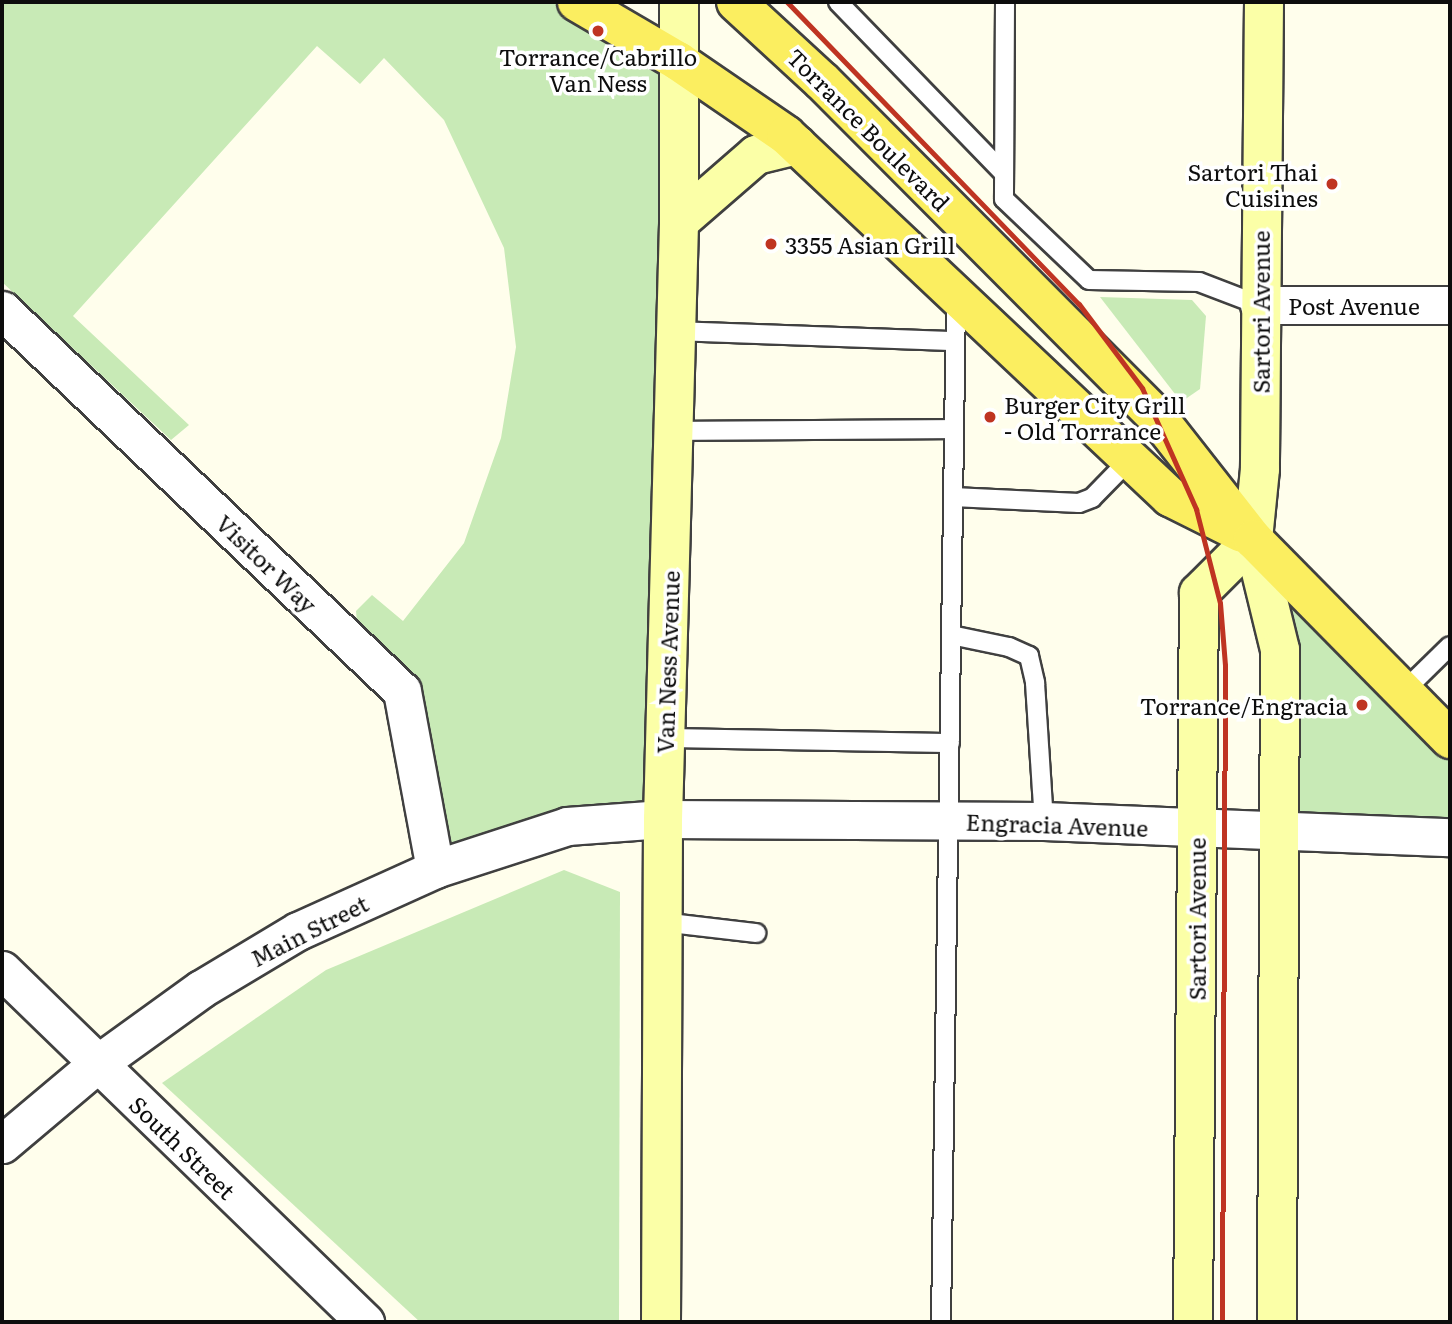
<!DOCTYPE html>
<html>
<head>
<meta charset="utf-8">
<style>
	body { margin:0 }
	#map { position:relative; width:1452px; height:1324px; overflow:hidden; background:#fffeec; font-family:Literata,serif }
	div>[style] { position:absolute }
	.green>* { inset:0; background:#c8eab6 }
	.roads { filter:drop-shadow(2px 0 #404040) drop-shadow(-2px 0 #404040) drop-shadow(0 2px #404040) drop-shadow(0 -2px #404040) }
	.lane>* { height:18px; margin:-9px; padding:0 9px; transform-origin:9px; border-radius:9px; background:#fff }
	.street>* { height:37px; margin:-18.5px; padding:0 18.5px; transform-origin:18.5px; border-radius:18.5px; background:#fff }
	.secondary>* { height:38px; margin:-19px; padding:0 19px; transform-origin:19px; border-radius:19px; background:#fbffa7 }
	.primary>* { height:38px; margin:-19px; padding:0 19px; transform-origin:19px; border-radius:19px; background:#fbee60 }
	.rail>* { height:5px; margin:-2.5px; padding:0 2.5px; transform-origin:2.5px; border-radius:2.5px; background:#bf3422 }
	.dots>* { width:19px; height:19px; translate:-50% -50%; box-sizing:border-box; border:4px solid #fff; border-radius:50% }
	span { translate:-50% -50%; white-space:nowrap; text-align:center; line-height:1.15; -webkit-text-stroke:7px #fff; paint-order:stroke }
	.poi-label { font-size:23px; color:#0d0d0d }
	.right { translate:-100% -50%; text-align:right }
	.left { translate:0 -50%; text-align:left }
	.street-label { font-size:23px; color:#0d0d0d }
	.frame { position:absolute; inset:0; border:4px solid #0d0d0d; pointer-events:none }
</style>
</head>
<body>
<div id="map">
	<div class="green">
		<i style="clip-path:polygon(2px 2px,577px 2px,678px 61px,663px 819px,435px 869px,413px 685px,398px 661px,357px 623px,356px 611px,372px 595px,403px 621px,464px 543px,501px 438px,516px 347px,504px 248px,444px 120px,384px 58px,360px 84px,317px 46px,73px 316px,189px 425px,171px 440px,2px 282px)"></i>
		<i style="clip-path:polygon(1100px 297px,1192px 300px,1206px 316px,1200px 389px,1184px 400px,1175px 394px)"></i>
		<i style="clip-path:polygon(1289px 576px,1450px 739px,1450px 837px,1278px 829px,1280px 650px)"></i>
		<i style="clip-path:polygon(564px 870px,620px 892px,619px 1322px,420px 1322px,162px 1083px,326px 970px)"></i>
	</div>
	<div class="roads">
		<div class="lane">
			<i style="left:838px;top:2px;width:238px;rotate:45.9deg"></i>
			<i style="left:1005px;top:2px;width:197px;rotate:90.3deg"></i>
			<i style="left:1004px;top:199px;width:117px;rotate:43.6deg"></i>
			<i style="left:1089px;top:280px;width:110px;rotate:1deg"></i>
			<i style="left:1199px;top:282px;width:64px;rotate:21deg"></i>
			<i style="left:676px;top:331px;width:279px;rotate:2.1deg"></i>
			<i style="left:673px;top:431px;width:281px;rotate:-0.4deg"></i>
			<i style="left:953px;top:497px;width:126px;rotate:2.7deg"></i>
			<i style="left:1079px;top:503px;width:14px;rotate:-21deg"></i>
			<i style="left:1092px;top:498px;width:54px;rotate:-45.7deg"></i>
			<i style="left:951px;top:635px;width:59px;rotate:11.7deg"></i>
			<i style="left:1009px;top:647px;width:22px;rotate:24deg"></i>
			<i style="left:1029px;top:656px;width:28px;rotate:77deg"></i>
			<i style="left:1035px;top:683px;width:138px;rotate:86.3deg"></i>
			<i style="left:1404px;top:691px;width:64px;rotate:-44.4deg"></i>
			<i style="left:665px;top:738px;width:285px;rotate:1deg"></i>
			<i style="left:662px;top:922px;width:95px;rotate:6.7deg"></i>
			<i style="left:941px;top:1322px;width:1025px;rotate:-89.16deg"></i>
		</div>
		<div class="street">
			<i style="left:1259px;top:305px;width:191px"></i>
			<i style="left:2px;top:310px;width:552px;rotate:43.61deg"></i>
			<i style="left:402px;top:691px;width:181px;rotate:79.5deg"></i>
			<i style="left:2px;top:970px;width:506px;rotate:44.12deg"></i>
			<i style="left:2px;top:1144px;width:124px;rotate:-40.1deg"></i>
			<i style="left:97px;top:1064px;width:128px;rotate:-35.8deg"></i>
			<i style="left:201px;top:989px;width:113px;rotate:-30.9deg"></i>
			<i style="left:298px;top:931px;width:150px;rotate:-24.3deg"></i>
			<i style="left:435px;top:869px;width:139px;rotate:-18deg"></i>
			<i style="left:567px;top:826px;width:96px;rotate:-4.2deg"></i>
			<i style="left:663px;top:819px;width:381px;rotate:0.3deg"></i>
			<i style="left:1044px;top:821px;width:406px;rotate:2.3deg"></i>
		</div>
		<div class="secondary">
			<i style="left:1264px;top:2px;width:467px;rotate:90.5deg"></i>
			<i style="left:1260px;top:469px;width:70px;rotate:95.7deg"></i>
			<i style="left:1253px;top:539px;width:114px;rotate:76.3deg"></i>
			<i style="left:1280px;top:650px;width:672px;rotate:90.26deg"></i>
			<i style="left:679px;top:222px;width:102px;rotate:-41deg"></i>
			<i style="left:756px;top:155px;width:42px;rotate:-13.7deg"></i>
			<i style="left:661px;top:1322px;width:503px;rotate:-89.77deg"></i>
			<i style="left:663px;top:819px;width:597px;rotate:-88.46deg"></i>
			<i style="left:679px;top:222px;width:220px;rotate:-90deg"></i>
			<i style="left:1193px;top:1322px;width:729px;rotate:-89.53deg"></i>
			<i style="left:1199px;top:593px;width:76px;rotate:-45deg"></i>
		</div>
		<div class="primary">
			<i style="left:577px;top:2px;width:117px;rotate:30.3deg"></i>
			<i style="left:678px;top:61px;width:131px;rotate:34.4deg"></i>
			<i style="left:786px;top:135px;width:528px;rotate:43.31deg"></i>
			<i style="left:1170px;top:497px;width:80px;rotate:26.6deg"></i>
			<i style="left:736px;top:2px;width:117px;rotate:42.6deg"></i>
			<i style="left:822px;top:81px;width:476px;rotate:45.1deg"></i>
			<i style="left:1158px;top:418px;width:154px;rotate:51.9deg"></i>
			<i style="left:1253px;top:539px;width:281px;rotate:45.4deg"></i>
		</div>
	</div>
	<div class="rail">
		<i style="left:787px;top:2px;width:420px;rotate:46deg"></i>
		<i style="left:1079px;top:304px;width:105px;rotate:53.1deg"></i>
		<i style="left:1142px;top:388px;width:133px;rotate:65.9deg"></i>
		<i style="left:1196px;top:509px;width:97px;rotate:75.7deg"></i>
		<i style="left:1220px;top:603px;width:62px;rotate:85.4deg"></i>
		<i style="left:1225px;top:665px;width:657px;rotate:90.26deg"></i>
	</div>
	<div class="dots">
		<i style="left:598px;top:31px;background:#bf3422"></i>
		<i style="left:1332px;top:184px;background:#bf3422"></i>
		<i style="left:771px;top:244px;background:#bf3422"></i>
		<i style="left:990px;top:417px;background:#bf3422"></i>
		<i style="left:1362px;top:705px;background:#bf3422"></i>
	</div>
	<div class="poi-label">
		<span style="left:598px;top:69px">Torrance/Cabrillo<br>Van Ness</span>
		<span class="right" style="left:1318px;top:184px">Sartori Thai<br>Cuisines</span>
		<span class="left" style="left:785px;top:244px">3355 Asian Grill</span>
		<span class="left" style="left:1004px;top:417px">Burger City Grill<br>- Old Torrance</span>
		<span class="right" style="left:1348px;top:705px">Torrance/Engracia</span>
	</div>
	<div class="street-label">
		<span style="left:869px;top:129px;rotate:45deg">Torrance Boulevard</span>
		<span style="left:1354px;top:305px">Post Avenue</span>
		<span style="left:1260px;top:312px;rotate:-90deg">Sartori Avenue</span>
		<span style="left:267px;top:563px;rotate:44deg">Visitor Way</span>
		<span style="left:667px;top:662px;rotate:-88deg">Van Ness Avenue</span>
		<span style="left:1057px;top:824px;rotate:2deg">Engracia Avenue</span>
		<span style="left:1196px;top:919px;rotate:-90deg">Sartori Avenue</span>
		<span style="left:309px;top:930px;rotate:-27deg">Main Street</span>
		<span style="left:183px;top:1147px;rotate:44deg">South Street</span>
	</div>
	<div class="frame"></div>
</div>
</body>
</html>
